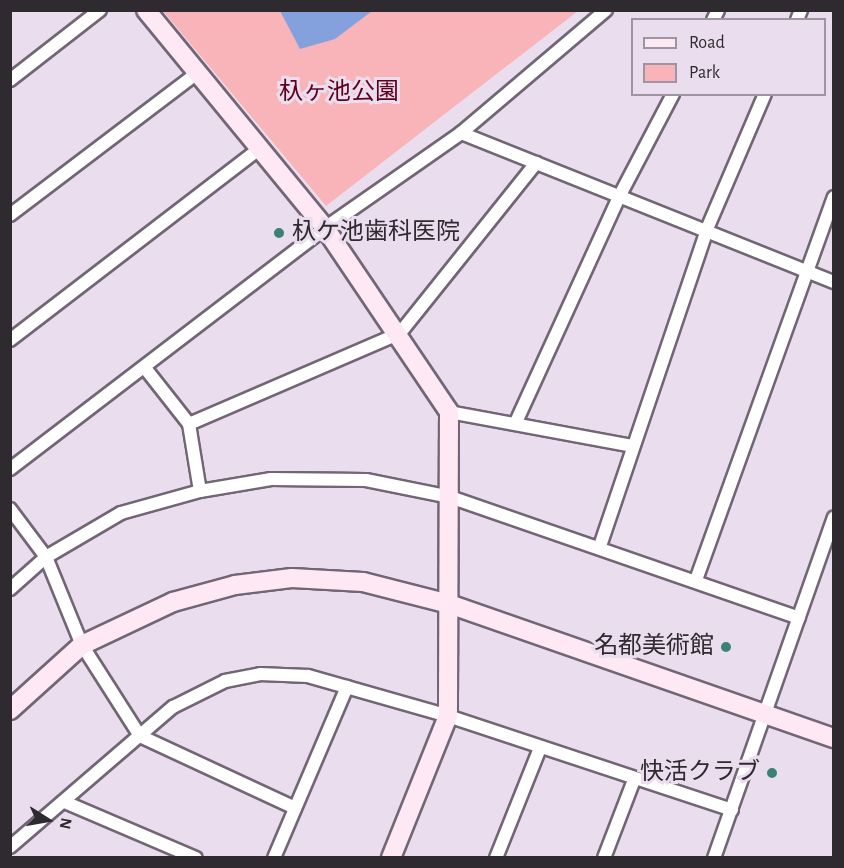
<!DOCTYPE html>
<html>
<head>
<meta charset="utf-8">
<style>
	body { margin:0 }
	#map { position:relative; width:844px; height:868px; overflow:hidden; background:#eaddee; font-family:"Alegreya Sans","Noto Sans JP",sans-serif }
	div>[style] { position:absolute }
	.green>* { inset:0; background:#f9b4ba }
	.water>* { inset:0; background:#85a1dd }
	.roads { filter:drop-shadow(2px 0 #726675) drop-shadow(-2px 0 #726675) drop-shadow(0 2px #726675) drop-shadow(0 -2px #726675) }
	.street>* { height:12px; margin:-6px; padding:0 6px; transform-origin:6px; border-radius:6px; background:#fff }
	.secondary>* { height:18px; margin:-9px; padding:0 9px; transform-origin:9px; border-radius:9px; background:#fee8f4 }
	.dots>* { width:16px; height:16px; translate:-50% -50%; box-sizing:border-box; border:3px solid #eaddee; border-radius:50% }
	span { translate:-50% -50%; white-space:nowrap; text-align:center; line-height:1.15; -webkit-text-stroke:6px #eaddee; paint-order:stroke }
	.park-label { font-size:24px; color:#5e001c }
	.poi-label { font-size:24px; color:#2f2930 }
	.left { translate:0 -50%; text-align:left }
	.right { translate:-100% -50%; text-align:right }
	.frame { position:absolute; inset:0; border:12px solid #2f2930; pointer-events:none }
	.legend { position:absolute; left:631px; top:18px; width:195px; height:78px; box-sizing:border-box; background:#eaddee; border:2px solid #9f95a2; margin:0; padding:8px 10px; list-style:none; font-size:18px; color:#2f2930 }
	.legend li { display:flex; align-items:center; gap:12px; height:30px }
	.legend b { width:30px; border:2px solid #9f95a2 }
	.north { position:absolute; left:18px; top:790px; width:60px; height:60px; -webkit-text-stroke:4px #eaddee; paint-order:stroke; rotate:101deg; font-size:16px; font-weight:700; line-height:24px; text-align:center; color:#2f2930 }
	.north::after { content:''; display:block; margin:auto; width:21px; height:27px; background:#2f2930; clip-path:polygon(50% 0,100% 100%,50% 72%,0 100%) }
</style>
</head>
<body>
<div id="map">
	<div class="green">
		<i style="clip-path:polygon(163px 11px,578px 11px,326px 206px)"></i>
	</div>
	<div class="water">
		<i style="clip-path:polygon(280px 11px,372px 11px,335px 39px,300px 49px)"></i>
	</div>
	<div class="roads">
		<div class="street">
			<i style="left:713px;top:20px;width:11px;rotate:-63deg"></i>
			<i style="left:797px;top:20px;width:11px;rotate:-68deg"></i>
			<i style="left:10px;top:80px;width:114px;rotate:-37.9deg"></i>
			<i style="left:461px;top:133px;width:402px;rotate:21.8deg"></i>
			<i style="left:10px;top:215px;width:235px;rotate:-37.2deg"></i>
			<i style="left:10px;top:340px;width:315px;rotate:-37.5deg"></i>
			<i style="left:145px;top:368px;width:71px;rotate:51.8deg"></i>
			<i style="left:189px;top:424px;width:68px;rotate:80.7deg"></i>
			<i style="left:449px;top:412px;width:187px;rotate:10.5deg"></i>
			<i style="left:516px;top:422px;width:250px;rotate:-65.4deg"></i>
			<i style="left:620px;top:195px;width:114px;rotate:-62.3deg"></i>
			<i style="left:189px;top:424px;width:230px;rotate:-23.3deg"></i>
			<i style="left:400px;top:333px;width:218px;rotate:-51.3deg"></i>
			<i style="left:10px;top:469px;width:397px;rotate:-37.4deg"></i>
			<i style="left:325px;top:228px;width:166px;rotate:-34.9deg"></i>
			<i style="left:461px;top:133px;width:190px;rotate:-40.3deg"></i>
			<i style="left:10px;top:509px;width:60px;rotate:53.1deg"></i>
			<i style="left:46px;top:557px;width:95px;rotate:67.8deg"></i>
			<i style="left:82px;top:645px;width:108px;rotate:57.5deg"></i>
			<i style="left:140px;top:736px;width:171px;rotate:24.9deg"></i>
			<i style="left:600px;top:546px;width:335px;rotate:-71.3deg"></i>
			<i style="left:707px;top:229px;width:147px;rotate:-66.8deg"></i>
			<i style="left:696px;top:580px;width:407px;rotate:-70.2deg"></i>
			<i style="left:10px;top:589px;width:48px;rotate:-41.6deg"></i>
			<i style="left:46px;top:557px;width:87px;rotate:-30.4deg"></i>
			<i style="left:121px;top:513px;width:82px;rotate:-15.6deg"></i>
			<i style="left:200px;top:491px;width:72px;rotate:-9.6deg"></i>
			<i style="left:271px;top:479px;width:95px;rotate:0.6deg"></i>
			<i style="left:366px;top:480px;width:86px;rotate:11.4deg"></i>
			<i style="left:450px;top:497px;width:369px;rotate:19.1deg"></i>
			<i style="left:67px;top:803px;width:140px;rotate:23.1deg"></i>
			<i style="left:10px;top:847px;width:215px;rotate:-40.7deg"></i>
			<i style="left:173px;top:707px;width:58px;rotate:-26.6deg"></i>
			<i style="left:225px;top:681px;width:36px;rotate:-11deg"></i>
			<i style="left:260px;top:674px;width:48px;rotate:2.4deg"></i>
			<i style="left:308px;top:676px;width:146px;rotate:15.9deg"></i>
			<i style="left:448px;top:716px;width:299px;rotate:18.3deg"></i>
			<i style="left:274px;top:858px;width:186px;rotate:-66.9deg"></i>
			<i style="left:496px;top:858px;width:118px;rotate:-68.2deg"></i>
			<i style="left:604px;top:858px;width:84px;rotate:-69deg"></i>
			<i style="left:714px;top:858px;width:361px;rotate:-70.6deg"></i>
		</div>
		<div class="secondary">
			<i style="left:146px;top:10px;width:282px;rotate:50.6deg"></i>
			<i style="left:325px;top:228px;width:222px;rotate:56deg"></i>
			<i style="left:449px;top:412px;width:304px;rotate:90.2deg"></i>
			<i style="left:448px;top:716px;width:153px;rotate:111.9deg"></i>
			<i style="left:10px;top:710px;width:97px;rotate:-42.1deg"></i>
			<i style="left:82px;top:645px;width:101px;rotate:-25.3deg"></i>
			<i style="left:173px;top:602px;width:64px;rotate:-15.3deg"></i>
			<i style="left:235px;top:585px;width:57px;rotate:-7deg"></i>
			<i style="left:292px;top:578px;width:71px;rotate:3.2deg"></i>
			<i style="left:363px;top:582px;width:89px;rotate:14.3deg"></i>
			<i style="left:449px;top:604px;width:408px;rotate:19.2deg"></i>
		</div>
	</div>
	<div class="dots">
		<i style="left:279px;top:233px;background:#3b8176"></i>
		<i style="left:726px;top:647px;background:#3b8176"></i>
		<i style="left:772px;top:773px;background:#3b8176"></i>
	</div>
	<div class="park-label">
		<span style="left:339px;top:93px">杁ヶ池公園</span>
	</div>
	<div class="poi-label">
		<span class="left" style="left:292px;top:233px">杁ケ池歯科医院</span>
		<span class="right" style="left:714px;top:647px">名都美術館</span>
		<span class="right" style="left:760px;top:773px">快活クラブ</span>
	</div>
	<div class="frame"></div>
	<ul class="legend">
	<li><b style="height:8px;background:#fee8f4"></b>Road</li>
	<li><b style="height:16px;background:#f9b4ba"></b>Park</li>
	</ul>
	<div class="north">N</div>
</div>
</body>
</html>
